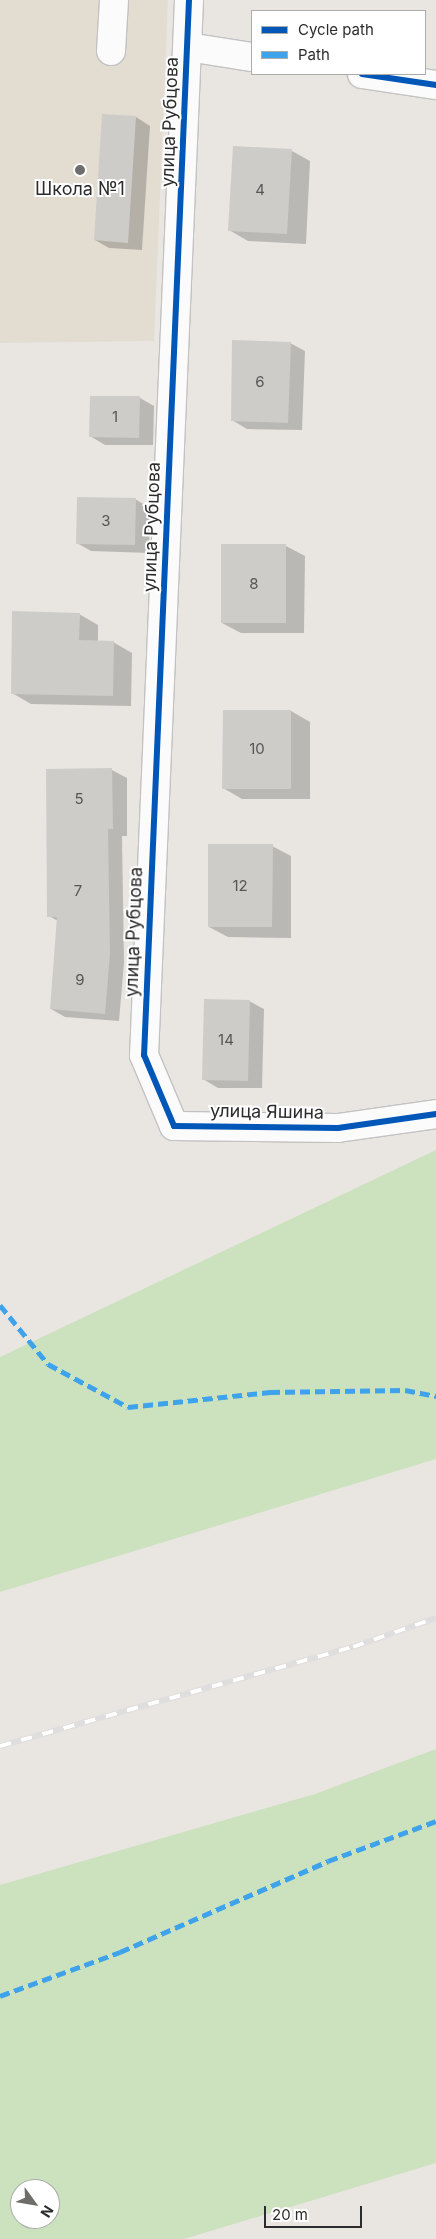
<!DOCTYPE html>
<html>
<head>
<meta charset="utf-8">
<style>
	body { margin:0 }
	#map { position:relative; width:436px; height:2239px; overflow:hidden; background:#e9e6e2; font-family:Inter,sans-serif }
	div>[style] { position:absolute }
	.education>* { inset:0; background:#e3ddd1 }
	.green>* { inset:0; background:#cce1be }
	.shadow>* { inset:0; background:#0003 }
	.building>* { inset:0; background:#ceccc9 }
	.roads { filter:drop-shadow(1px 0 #c3c2c2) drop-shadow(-1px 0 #c3c2c2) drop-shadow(0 1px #c3c2c2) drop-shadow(0 -1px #c3c2c2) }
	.minor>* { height:28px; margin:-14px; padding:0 14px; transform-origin:14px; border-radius:14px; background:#fcfbfb }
	.rail>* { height:5.5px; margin-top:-2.75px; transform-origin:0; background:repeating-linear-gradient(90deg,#fff 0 11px,#dededf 0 22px); box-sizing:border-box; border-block:1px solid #dededf }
	.quiet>* { height:5px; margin-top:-2.5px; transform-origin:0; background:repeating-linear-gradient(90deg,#3ea3eb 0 10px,transparent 0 15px) }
	.cycleway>* { height:6px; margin:-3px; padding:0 3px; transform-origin:3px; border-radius:3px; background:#0057b8 }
	.dots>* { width:14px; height:14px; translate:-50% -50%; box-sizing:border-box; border:2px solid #fff; border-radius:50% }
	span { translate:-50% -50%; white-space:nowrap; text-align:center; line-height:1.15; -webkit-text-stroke:4px #fff; paint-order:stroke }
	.number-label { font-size:15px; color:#565655 }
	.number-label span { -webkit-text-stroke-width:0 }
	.street-label { font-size:18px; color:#2c2c2c }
	.poi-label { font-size:18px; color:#2c2c2c }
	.legend { position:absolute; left:251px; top:10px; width:175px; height:65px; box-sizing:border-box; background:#fff; border:1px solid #ababab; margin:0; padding:6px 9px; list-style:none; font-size:15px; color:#2c2c2c }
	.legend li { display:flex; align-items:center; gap:10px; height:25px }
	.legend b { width:25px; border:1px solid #ababab }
	.north { position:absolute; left:10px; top:2179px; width:50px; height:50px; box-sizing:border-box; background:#fff; border:1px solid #ababab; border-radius:50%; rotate:122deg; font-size:14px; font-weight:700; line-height:20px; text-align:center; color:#2c2c2c }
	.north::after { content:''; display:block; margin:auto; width:18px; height:22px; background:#6e6d6c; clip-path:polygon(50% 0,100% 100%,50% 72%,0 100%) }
	.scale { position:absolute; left:264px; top:2206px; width:98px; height:22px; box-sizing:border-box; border:2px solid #2c2c2c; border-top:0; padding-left:6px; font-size:15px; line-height:18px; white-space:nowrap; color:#2c2c2c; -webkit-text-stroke:4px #fff; paint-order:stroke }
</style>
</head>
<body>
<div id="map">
	<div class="education">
		<i style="clip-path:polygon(0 0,168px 0,154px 341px,0 343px)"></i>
	</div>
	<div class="green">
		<i style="clip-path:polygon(436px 1150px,436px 1459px,0 1592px,0 1357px)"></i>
		<i style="clip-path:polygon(evenodd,436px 1749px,436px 2163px,184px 2239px,0 2239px,0 1885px,315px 1794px,436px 1749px,20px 2189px,50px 2189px,50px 2219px,20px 2219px,20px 2189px)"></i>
	</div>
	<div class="shadow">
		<i style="clip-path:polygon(136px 117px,150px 126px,142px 250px,109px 248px,95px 240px)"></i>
		<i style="clip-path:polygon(292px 151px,310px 161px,306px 244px,248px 241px,229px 230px)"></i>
		<i style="clip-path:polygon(290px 343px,305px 351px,302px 430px,247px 429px,232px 420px)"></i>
		<i style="clip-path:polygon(140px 398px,154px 406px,153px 445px,105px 445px,90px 436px)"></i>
		<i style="clip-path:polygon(135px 499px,150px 508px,149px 553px,91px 551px,77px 543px)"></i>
		<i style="clip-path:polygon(223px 545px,286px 546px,305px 556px,304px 633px,241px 633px,222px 623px)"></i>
		<i style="clip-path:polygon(79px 614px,98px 625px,98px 642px,113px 642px,132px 653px,131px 706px,31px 704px,12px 693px)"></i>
		<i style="clip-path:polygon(291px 711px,310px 722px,310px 799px,242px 799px,223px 788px)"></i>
		<i style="clip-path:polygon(47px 770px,112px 770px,127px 778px,127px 836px,122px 836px,124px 963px,119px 1021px,65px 1017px,51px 1009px,58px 921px,49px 916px)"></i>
		<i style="clip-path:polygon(272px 846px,291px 856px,291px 938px,228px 937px,209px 927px)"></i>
		<i style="clip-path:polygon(249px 1001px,264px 1009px,262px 1088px,218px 1088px,203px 1079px)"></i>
	</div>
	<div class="building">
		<i style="clip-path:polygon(102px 114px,136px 116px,128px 243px,94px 240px)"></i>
		<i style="clip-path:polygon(233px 146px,292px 149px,287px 234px,228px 231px)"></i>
		<i style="clip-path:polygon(232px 340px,291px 342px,288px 423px,231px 421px)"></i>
		<i style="clip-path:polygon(90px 396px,140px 396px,139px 438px,89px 437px)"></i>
		<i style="clip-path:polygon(77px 497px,136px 498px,135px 545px,76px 544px)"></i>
		<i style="clip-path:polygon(221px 544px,286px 544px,286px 623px,221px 623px)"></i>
		<i style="clip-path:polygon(12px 611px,80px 613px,79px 640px,114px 641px,113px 696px,11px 694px)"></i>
		<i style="clip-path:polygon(223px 710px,291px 710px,291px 789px,222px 789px)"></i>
		<i style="clip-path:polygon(112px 768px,113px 829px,108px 829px,110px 954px,105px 1014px,50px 1009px,57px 917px,47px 917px,46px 769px)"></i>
		<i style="clip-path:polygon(208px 844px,273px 844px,272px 927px,208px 927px)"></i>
		<i style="clip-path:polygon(204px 999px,250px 1000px,248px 1081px,202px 1080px)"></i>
	</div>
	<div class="roads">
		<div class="minor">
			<i style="left:189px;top:0;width:1056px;rotate:92.44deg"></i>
			<i style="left:144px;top:1055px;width:77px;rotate:67.1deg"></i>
			<i style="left:174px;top:1126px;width:164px;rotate:0.7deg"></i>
			<i style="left:338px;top:1128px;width:99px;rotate:-8.1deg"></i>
			<i style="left:188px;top:47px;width:65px;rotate:8.9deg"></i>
			<i style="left:111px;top:51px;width:51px;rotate:-86.6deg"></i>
			<i style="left:362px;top:74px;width:75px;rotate:8.5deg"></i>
		</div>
	</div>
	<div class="rail">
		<i style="left:0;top:1746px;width:367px;rotate:-15.7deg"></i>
		<i style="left:353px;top:1647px;width:88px;rotate:-19.3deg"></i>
	</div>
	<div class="quiet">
		<i style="left:0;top:1305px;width:76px;rotate:50.9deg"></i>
		<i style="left:48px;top:1364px;width:91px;rotate:28.3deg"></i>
		<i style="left:128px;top:1407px;width:143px;rotate:-6deg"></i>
		<i style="left:270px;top:1392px;width:135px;rotate:-0.8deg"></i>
		<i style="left:405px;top:1390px;width:32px;rotate:11deg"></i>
		<i style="left:0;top:1996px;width:128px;rotate:-20.1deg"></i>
		<i style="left:120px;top:1952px;width:227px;rotate:-23.6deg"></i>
		<i style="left:328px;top:1861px;width:115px;rotate:-20.3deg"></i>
	</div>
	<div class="cycleway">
		<i style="left:189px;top:0;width:1056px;rotate:92.44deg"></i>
		<i style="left:144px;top:1055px;width:77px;rotate:67.1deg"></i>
		<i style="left:174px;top:1126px;width:164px;rotate:0.7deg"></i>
		<i style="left:338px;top:1128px;width:99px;rotate:-8.1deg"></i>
		<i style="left:362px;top:74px;width:75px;rotate:8.5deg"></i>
	</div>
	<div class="dots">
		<i style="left:80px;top:170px;background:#6e6d6c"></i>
	</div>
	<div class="number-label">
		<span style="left:260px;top:190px">4</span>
		<span style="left:260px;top:382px">6</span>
		<span style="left:115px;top:417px">1</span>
		<span style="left:106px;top:521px">3</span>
		<span style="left:254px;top:584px">8</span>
		<span style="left:257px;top:749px">10</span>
		<span style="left:79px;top:799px">5</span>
		<span style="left:240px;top:886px">12</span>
		<span style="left:78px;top:891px">7</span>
		<span style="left:80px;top:980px">9</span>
		<span style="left:226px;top:1040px">14</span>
	</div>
	<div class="street-label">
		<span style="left:170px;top:122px;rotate:-88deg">улица Рубцова</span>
		<span style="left:152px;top:527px;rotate:-88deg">улица Рубцова</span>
		<span style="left:134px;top:932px;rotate:-88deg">улица Рубцова</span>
		<span style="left:267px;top:1112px;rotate:1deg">улица Яшина</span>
	</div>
	<div class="poi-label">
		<span style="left:80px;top:189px">Школа №1</span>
	</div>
	<ul class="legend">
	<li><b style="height:6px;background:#0057b8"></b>Cycle path</li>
	<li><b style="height:6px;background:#3ea3eb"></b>Path</li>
	</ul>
	<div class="north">N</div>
	<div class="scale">20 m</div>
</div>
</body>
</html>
